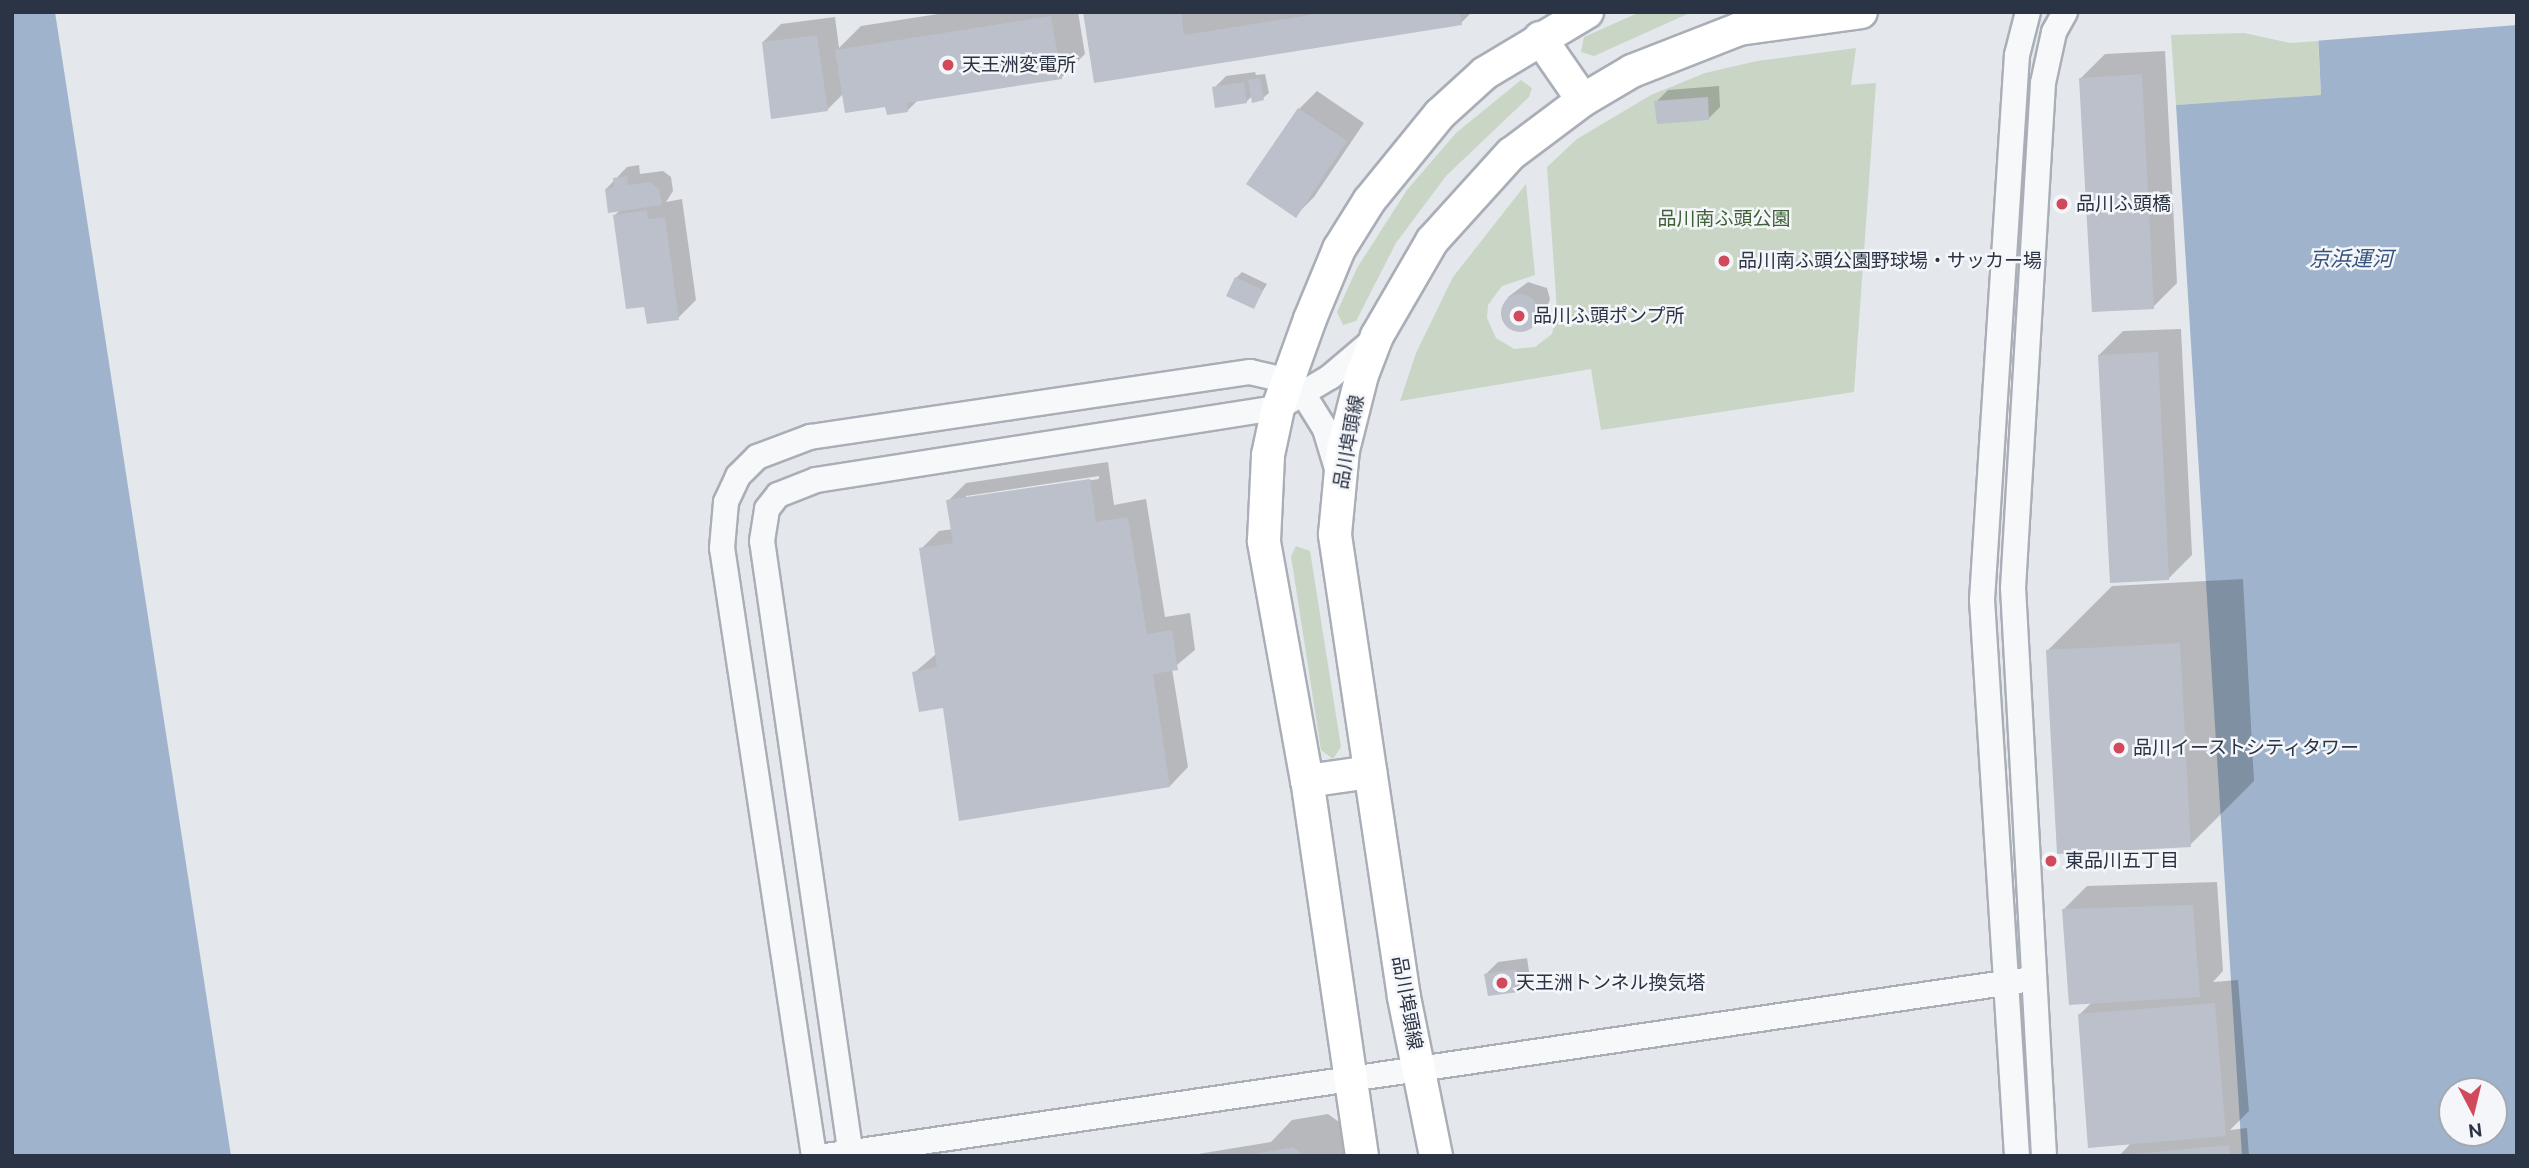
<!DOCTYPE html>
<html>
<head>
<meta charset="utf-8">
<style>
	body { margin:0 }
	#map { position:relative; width:2529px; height:1168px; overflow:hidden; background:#e4e7ec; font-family:Ubuntu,"Noto Sans JP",sans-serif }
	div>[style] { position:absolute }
	.green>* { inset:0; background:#c9d6c5 }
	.water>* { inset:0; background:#9fb4cc }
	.pier>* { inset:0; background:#e4e7ec }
	.shadow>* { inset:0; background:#0003 }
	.building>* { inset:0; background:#bbc0ca }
	.round { border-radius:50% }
	.roads { filter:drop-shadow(2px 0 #a9aeb7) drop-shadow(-2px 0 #a9aeb7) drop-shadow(0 2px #a9aeb7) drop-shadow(0 -2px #a9aeb7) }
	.minor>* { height:24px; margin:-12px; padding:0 12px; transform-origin:12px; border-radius:12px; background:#f7f8fa }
	.major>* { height:32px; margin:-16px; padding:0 16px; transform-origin:16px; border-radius:16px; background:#fff }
	.dots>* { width:19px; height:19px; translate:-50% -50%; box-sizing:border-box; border:4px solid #f4f6f9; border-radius:50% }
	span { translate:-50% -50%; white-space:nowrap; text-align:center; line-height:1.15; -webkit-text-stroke:5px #f4f6f9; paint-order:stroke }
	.poi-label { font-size:19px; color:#2b3445 }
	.left { translate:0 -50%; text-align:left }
	.park-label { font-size:19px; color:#3f6138 }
	.street-label { font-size:19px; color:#2b3445 }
	.water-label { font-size:21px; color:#34527a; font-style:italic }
	.frame { position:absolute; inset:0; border:14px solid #2b3445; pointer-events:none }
	.north { position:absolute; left:2438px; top:1077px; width:70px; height:70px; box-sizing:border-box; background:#f4f6f9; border:2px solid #a4a8b1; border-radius:50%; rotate:173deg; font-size:19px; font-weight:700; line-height:28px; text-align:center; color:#2b3445 }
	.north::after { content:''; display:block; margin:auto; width:24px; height:32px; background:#d1495b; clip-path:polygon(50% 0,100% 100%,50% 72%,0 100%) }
</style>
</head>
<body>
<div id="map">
	<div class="green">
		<i style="clip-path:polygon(1640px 12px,1692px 12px,1594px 56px,1581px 52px,1584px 37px)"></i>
		<i style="clip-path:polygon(2244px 33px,2290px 43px,2318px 41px,2321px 95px,2176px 105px,2171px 35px)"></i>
		<i style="clip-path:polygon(1856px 48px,1851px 85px,1876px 83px,1854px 392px,1601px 430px,1591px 369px,1400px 401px,1416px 353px,1453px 277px,1526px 184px,1535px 275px,1502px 286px,1488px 305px,1487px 318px,1496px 338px,1514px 349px,1535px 347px,1552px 334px,1557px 311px,1547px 167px,1577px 139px,1651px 95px,1705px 73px,1757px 61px)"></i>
		<i style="clip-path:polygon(1521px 80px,1532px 88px,1529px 97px,1446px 176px,1396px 243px,1356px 321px,1343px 325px,1337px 312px,1357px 268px,1407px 190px,1456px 133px)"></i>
		<i style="clip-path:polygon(1296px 546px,1310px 551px,1341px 747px,1333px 759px,1321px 750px,1291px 556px)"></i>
	</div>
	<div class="water">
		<i style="clip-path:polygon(12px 12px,55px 12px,231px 1156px,12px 1156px)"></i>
		<i style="clip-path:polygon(evenodd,2317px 12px,2517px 12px,2517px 1156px,2242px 1156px,2176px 105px,2321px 95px,2317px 12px,2452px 1091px,2494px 1091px,2494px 1133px,2452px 1133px,2452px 1091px)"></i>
	</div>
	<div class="pier">
		<i style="clip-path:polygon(2313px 12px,2517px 12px,2517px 25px,2314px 41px)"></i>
	</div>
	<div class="shadow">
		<i style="clip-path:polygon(951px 12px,1078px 12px,1085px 54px,1061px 78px,918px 100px,907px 111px,844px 93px,827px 110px,763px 42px,781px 24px,835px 17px,839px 48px,861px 26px)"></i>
		<i style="clip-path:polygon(1085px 12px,1472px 12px,1461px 23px,1095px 81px)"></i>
		<i style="clip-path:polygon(2165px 51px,2177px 283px,2153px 307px,2081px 78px,2105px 54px)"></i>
		<i style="clip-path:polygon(1255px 72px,1256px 75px,1265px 74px,1269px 93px,1263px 98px,1253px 95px,1246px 102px,1214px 88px,1226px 76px)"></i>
		<i style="clip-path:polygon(1719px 86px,1720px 107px,1708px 119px,1656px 102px,1668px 90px)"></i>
		<i style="clip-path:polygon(1317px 91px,1364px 123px,1314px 197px,1296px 215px,1299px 109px)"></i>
		<i style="clip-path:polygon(639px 165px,640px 174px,663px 171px,671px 177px,673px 191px,666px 202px,682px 199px,696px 300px,678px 318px,646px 305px,615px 215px,621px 209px,606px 189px,627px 167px)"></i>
		<i style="clip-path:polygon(1242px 272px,1267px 284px,1253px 307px,1236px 278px)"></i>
		<i style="clip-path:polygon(1528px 282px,1547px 288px,1550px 299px,1544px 315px,1524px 331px,1507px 326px,1502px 319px,1508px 297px)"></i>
		<i style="clip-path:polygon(2181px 329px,2192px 555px,2168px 579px,2099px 355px,2123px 331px)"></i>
		<i style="clip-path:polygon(evenodd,1108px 462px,1114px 505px,1146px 499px,1165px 617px,1190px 613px,1195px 650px,1172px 669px,1188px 767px,1170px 786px,944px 706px,914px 673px,936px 654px,921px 549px,939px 531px,953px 529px,948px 501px,966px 483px,1108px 462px,1099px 476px,1099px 479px,966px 499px,966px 496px,1099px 476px)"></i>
		<i style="clip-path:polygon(2243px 579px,2254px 781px,2190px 845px,2048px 650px,2112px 586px)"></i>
		<i style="clip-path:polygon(2217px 882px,2223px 971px,2213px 982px,2238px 980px,2249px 1111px,2230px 1130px,2247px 1128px,2249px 1156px,2119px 1156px,2132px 1142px,2080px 1014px,2093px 1001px,2063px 910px,2087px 886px)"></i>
		<i style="clip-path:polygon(1527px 958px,1530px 978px,1519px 990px,1486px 974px,1498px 962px)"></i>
		<i style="clip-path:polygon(1328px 1114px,1354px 1133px,1358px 1156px,1186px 1156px,1271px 1142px,1292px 1120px)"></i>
	</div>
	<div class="building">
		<i style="clip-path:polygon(1083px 12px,1181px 12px,1184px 35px,1329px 12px,1460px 12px,1462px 25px,1094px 83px)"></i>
		<i style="clip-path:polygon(1051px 16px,1062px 79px,907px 103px,908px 112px,887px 115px,885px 107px,845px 113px,835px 50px)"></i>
		<i style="clip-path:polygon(817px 35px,828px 111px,771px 119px,762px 42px)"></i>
		<i style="clip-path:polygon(2142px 74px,2154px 309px,2092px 312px,2079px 78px)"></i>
		<i style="clip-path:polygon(1260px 78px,1264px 100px,1252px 103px,1248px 80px)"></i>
		<i style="clip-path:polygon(1244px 82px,1247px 103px,1215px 108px,1212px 87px)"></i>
		<i style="clip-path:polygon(1708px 97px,1709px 120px,1657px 124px,1654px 101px)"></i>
		<i style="clip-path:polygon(1298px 108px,1347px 141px,1296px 218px,1246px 184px)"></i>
		<i style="clip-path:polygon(627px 176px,628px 185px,650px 182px,659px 189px,662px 205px,608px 213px,605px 189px,614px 187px,613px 178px)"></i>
		<i style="clip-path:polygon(647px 210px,648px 219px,665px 217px,679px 320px,647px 324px,644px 307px,626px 309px,613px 215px)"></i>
		<i style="clip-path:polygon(1235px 277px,1263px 290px,1254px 309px,1226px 296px)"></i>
		<i class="round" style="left:1501px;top:294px;width:38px;height:38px"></i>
		<i style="clip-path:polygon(2158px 352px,2169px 580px,2110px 583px,2098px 355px)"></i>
		<i style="clip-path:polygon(1090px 479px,1096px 522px,1128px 517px,1147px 634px,1172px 630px,1178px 670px,1153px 674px,1170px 787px,959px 821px,943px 708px,919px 712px,912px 672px,937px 667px,919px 548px,953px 543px,946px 500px)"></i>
		<i style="clip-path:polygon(2180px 643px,2191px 847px,2057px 854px,2046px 650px)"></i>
		<i style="clip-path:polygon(2193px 905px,2200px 997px,2069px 1005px,2062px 909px)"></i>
		<i style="clip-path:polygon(1516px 969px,1519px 992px,1488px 996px,1484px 974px)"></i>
		<i style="clip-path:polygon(2215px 1003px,2226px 1136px,2088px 1148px,2078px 1014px)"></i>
		<i style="clip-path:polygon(2229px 1145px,2230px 1156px,2132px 1156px,2132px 1154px)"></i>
		<i style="clip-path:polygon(1293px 1147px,1305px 1156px,1254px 1156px,1254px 1154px)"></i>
	</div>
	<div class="roads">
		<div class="minor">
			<i style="left:814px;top:1156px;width:615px;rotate:-98.6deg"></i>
			<i style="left:722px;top:548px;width:46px;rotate:-85deg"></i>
			<i style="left:726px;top:502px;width:29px;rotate:-65deg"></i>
			<i style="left:738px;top:476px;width:27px;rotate:-45deg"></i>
			<i style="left:757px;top:457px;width:57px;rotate:-20.7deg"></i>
			<i style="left:810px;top:437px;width:445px;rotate:-8.4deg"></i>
			<i style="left:1250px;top:372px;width:39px;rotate:13deg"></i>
			<i style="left:1288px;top:381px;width:27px;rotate:45deg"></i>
			<i style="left:1307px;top:400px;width:34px;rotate:58deg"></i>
			<i style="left:1325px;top:429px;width:45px;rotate:73.2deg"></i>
			<i style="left:826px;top:1156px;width:1219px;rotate:-8.35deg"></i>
			<i style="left:851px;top:1156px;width:621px;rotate:-98.23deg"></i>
			<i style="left:762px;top:541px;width:32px;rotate:-81deg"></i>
			<i style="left:767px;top:509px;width:18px;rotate:-52deg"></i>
			<i style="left:778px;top:495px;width:41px;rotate:-21.5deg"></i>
			<i style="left:816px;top:480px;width:468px;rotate:-8.9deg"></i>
			<i style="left:1278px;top:408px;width:61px;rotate:-30.8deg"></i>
			<i style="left:1330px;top:377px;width:62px;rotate:-40.4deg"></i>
			<i style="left:2017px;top:1156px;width:557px;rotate:-93.6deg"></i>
			<i style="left:1982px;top:600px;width:546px;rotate:-86.33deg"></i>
			<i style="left:2017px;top:55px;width:44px;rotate:-75.7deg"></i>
			<i style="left:2044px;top:1156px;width:569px;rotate:-93.12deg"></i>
			<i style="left:2013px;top:588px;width:506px;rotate:-86.6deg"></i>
			<i style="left:2043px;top:83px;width:52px;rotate:-77.8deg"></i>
			<i style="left:2054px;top:32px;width:23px;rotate:-61deg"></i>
		</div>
		<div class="major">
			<i style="left:1540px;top:38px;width:75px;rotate:55.3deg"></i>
			<i style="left:1307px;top:781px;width:64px;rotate:-8.1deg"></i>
			<i style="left:1362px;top:1156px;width:379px;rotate:-98.3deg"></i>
			<i style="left:1307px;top:781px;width:244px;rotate:-100.2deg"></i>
			<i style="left:1264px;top:541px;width:86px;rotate:-87.3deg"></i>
			<i style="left:1268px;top:455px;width:48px;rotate:-78deg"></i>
			<i style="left:1278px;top:408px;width:95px;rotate:-70.2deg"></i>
			<i style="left:1310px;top:319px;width:76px;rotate:-67.5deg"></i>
			<i style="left:1339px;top:249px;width:57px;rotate:-58deg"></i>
			<i style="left:1369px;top:201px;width:112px;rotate:-50.8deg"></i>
			<i style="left:1440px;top:114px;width:61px;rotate:-42.3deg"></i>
			<i style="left:1485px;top:73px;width:119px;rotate:-30.9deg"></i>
			<i style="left:1436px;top:1156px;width:162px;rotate:-101.4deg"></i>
			<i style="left:1404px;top:997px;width:468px;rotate:-98.5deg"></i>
			<i style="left:1335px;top:534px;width:84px;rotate:-84.6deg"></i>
			<i style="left:1343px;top:450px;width:77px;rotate:-75.8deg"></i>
			<i style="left:1362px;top:375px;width:42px;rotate:-69deg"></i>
			<i style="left:1377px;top:336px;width:110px;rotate:-59.9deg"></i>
			<i style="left:1432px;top:241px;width:118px;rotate:-47.8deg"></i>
			<i style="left:1511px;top:154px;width:90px;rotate:-36.9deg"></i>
			<i style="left:1583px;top:100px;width:57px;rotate:-30.6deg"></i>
			<i style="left:1632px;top:71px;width:115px;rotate:-21.4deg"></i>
			<i style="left:1739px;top:29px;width:123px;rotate:-7.9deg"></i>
		</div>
	</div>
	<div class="dots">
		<i style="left:948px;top:65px;background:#d1495b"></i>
		<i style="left:2062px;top:204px;background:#d1495b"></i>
		<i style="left:1724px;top:261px;background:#d1495b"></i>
		<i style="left:1519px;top:316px;background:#d1495b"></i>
		<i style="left:2119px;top:748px;background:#d1495b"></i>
		<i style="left:2051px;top:861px;background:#d1495b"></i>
		<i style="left:1502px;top:983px;background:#d1495b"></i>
	</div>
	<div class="poi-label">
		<span class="left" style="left:962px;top:65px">天王洲変電所</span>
		<span class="left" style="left:2076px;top:204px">品川ふ頭橋</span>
		<span class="left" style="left:1738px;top:261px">品川南ふ頭公園野球場・サッカー場</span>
		<span class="left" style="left:1533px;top:316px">品川ふ頭ポンプ所</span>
		<span class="left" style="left:2133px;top:748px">品川イーストシティタワー</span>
		<span class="left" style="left:2065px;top:861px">東品川五丁目</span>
		<span class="left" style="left:1516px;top:983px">天王洲トンネル換気塔</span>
	</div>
	<div class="park-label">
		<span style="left:1724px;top:219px">品川南ふ頭公園</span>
	</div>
	<div class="street-label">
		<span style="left:1349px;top:442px;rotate:-80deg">品川埠頭線</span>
		<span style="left:1407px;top:1003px;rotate:80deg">品川埠頭線</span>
	</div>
	<div class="water-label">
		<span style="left:2351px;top:258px">京浜運河</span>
	</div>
	<div class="frame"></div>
	<div class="north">N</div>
</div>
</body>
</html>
